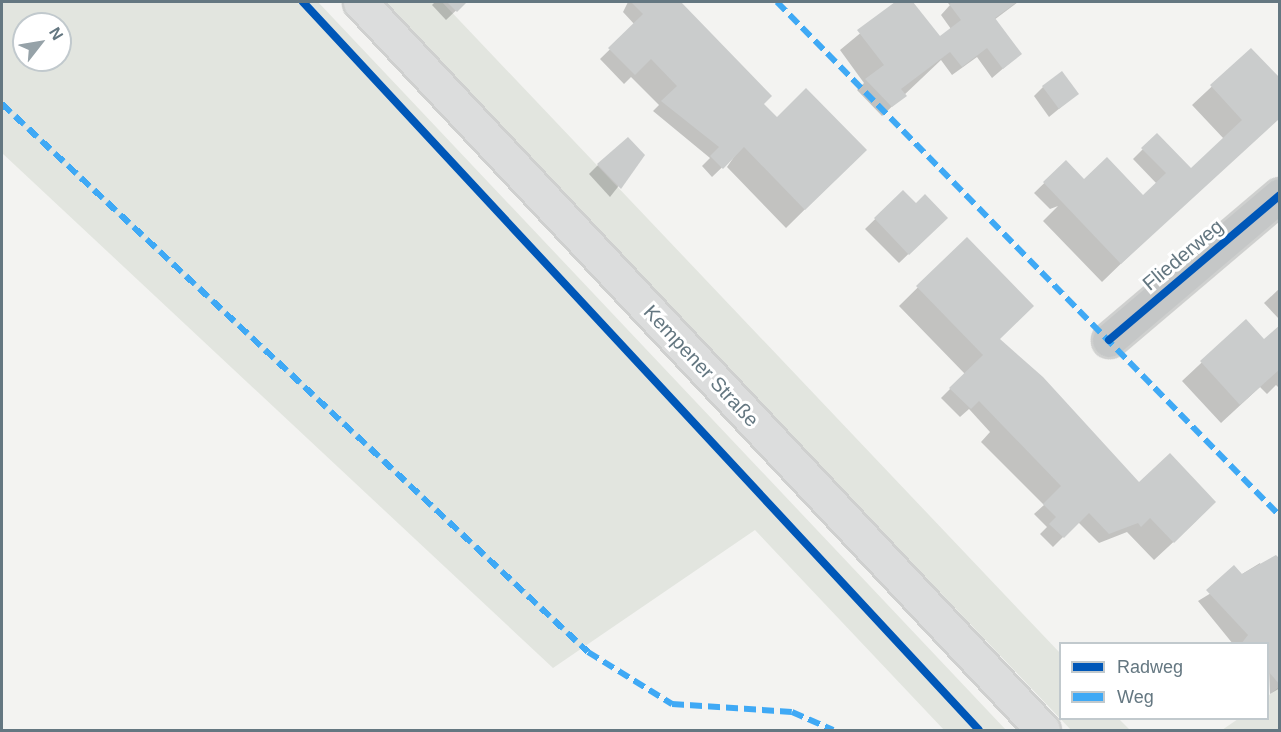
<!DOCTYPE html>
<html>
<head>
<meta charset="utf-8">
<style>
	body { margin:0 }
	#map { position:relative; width:1281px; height:732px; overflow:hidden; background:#f3f3f1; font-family:Helvetica,sans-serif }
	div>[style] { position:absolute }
	.green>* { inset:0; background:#e2e5df }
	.shadow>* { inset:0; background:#0003 }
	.building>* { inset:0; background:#cacccc }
	.roads { filter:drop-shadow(2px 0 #cfd0cf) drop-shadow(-2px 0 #cfd0cf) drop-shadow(0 2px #cfd0cf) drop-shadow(0 -2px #cfd0cf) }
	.minor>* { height:33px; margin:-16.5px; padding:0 16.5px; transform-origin:16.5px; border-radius:16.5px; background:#c5c7c7 }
	.major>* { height:33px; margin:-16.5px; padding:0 16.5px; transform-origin:16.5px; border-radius:16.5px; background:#dcdddd }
	.quiet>* { height:6px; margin-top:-3px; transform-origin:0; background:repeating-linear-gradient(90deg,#3fa9f5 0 12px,transparent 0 18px) }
	.cycleway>* { height:8px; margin:-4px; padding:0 4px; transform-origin:4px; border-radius:4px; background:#0057b8 }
	span { translate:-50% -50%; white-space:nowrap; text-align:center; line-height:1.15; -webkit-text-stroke:6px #fff; paint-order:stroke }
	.street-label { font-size:20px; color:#647781 }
	.frame { position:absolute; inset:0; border:3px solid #647781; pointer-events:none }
	.legend { position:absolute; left:1059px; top:642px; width:210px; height:78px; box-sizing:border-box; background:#fff; border:2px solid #c1c9cd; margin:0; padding:8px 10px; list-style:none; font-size:18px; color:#647781 }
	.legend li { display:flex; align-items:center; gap:12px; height:30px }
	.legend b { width:30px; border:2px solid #c1c9cd }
	.north { position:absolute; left:12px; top:12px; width:60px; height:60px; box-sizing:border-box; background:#fff; border:2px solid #c1c9cd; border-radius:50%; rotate:59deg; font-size:16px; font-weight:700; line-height:24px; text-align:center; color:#647781 }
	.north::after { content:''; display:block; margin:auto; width:21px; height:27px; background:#96a2a8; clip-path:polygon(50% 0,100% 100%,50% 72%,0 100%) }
</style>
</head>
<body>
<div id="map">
	<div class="green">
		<i style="clip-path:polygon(evenodd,2px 2px,318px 2px,1006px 730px,944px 730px,755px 530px,553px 668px,2px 153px,2px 2px,24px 24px,60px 24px,60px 60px,24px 60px,24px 24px)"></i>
		<i style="clip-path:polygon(379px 2px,442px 2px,1060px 653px,1060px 718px,1119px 719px,1130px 730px,1071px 730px)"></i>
		<i style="clip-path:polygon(1279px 687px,1278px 730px,1222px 730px,1238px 719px,1268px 718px,1268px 696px)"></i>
	</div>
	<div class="shadow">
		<i style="clip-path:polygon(435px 2px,465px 2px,446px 20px,432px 5px)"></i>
		<i style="clip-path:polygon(628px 2px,679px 2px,770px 96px,762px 104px,777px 118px,865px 150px,786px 228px,727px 167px,736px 154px,712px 177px,702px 166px,710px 158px,653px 111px,659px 105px,631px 77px,624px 84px,600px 59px,635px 25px,623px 12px)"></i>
		<i style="clip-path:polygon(898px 2px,911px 2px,939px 38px,951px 29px,941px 15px,950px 5px,947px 2px,1018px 2px,994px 20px,1020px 54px,992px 78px,977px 57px,952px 75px,941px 60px,882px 116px,857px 90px,864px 83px,840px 50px)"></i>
		<i style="clip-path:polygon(1251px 50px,1280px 80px,1280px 110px,1102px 282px,1043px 221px,1058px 206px,1050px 209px,1034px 193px,1066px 162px,1082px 179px,1143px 197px,1157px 184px,1133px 159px,1157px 135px,1191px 170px,1224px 139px,1192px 105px)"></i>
		<i style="clip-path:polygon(1043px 87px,1077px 94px,1049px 117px,1034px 96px)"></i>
		<i style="clip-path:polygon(643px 155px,610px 197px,589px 174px,598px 165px)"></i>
		<i style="clip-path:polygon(903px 192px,916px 205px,946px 218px,899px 263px,865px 229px)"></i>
		<i style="clip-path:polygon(967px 239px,998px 339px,1137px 482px,1196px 521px,1154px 560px,1127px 532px,1099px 543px,1078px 522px,1053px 547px,1040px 534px,1047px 527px,1034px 514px,1044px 505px,981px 442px,990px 432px,969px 409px,960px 417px,941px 398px,965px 374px,899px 306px)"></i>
		<i style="clip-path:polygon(1280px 288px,1280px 320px,1264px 303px)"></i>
		<i style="clip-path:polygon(1246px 321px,1264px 341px,1280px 327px,1280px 389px,1276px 385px,1267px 394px,1260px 387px,1221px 423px,1182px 381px)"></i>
		<i style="clip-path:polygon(1260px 563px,1280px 629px,1280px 688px,1270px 694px,1268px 644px,1233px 644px,1198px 601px)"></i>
	</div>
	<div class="building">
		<i style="clip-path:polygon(447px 2px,467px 2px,457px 12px)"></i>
		<i style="clip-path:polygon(631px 2px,681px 2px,772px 96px,764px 104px,777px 117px,806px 88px,867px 150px,805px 210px,744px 147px,723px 169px,710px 156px,719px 147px,661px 101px,677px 86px,651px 59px,635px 75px,608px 48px,643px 14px)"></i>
		<i style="clip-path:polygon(895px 2px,913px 2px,940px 36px,961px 20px,949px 4px,953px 2px,1017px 2px,995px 18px,1022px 54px,1003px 69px,987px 48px,962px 67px,950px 52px,901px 89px,907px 96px,892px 107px,865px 79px,884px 65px,857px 30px)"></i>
		<i style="clip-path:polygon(1251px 48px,1280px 78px,1278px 120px,1121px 264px,1043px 182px,1066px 160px,1084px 179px,1107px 157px,1143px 195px,1166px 173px,1141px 148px,1157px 133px,1191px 168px,1242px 120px,1210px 85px)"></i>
		<i style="clip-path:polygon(1062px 71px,1079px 94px,1059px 109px,1042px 86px)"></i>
		<i style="clip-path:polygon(628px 137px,645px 155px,621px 189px,597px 164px)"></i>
		<i style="clip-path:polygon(903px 190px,916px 203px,925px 194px,948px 218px,909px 255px,874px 218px)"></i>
		<i style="clip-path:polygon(967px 237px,1034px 306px,1000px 339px,1043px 377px,1139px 482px,1170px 453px,1216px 502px,1174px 543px,1150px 518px,1141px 527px,1138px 523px,1109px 534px,1089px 513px,1064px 538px,1049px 524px,1056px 517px,1043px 504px,1061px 486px,979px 401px,971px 409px,949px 388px,983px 355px,916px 286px)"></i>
		<i style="clip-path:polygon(1246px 319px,1264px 339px,1280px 325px,1280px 369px,1240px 405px,1200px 361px)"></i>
		<i style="clip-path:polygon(1276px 555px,1280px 559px,1280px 685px,1268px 671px,1268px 644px,1241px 644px,1248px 635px,1206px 590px,1234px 565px,1242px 574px)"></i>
	</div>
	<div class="roads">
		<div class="minor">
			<i style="left:1109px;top:340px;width:224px;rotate:-40.3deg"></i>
		</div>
		<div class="major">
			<i style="left:360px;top:2px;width:998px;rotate:46.83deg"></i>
		</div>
	</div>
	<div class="quiet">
		<i style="left:777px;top:2px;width:719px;rotate:45.62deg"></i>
		<i style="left:2px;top:104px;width:802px;rotate:43.08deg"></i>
		<i style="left:588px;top:652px;width:99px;rotate:31.8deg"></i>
		<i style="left:672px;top:704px;width:120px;rotate:3.8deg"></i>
		<i style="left:792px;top:712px;width:45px;rotate:23.7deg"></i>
	</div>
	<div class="cycleway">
		<i style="left:303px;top:2px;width:993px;rotate:47.12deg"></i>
		<i style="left:1109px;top:340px;width:224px;rotate:-40.3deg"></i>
	</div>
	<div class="street-label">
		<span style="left:1183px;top:255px;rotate:-40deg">Fliederweg</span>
		<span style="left:701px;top:366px;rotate:47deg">Kempener Straße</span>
	</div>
	<div class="frame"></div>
	<ul class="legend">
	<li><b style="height:8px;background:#0057b8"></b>Radweg</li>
	<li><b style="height:8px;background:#3fa9f5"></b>Weg</li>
	</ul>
	<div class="north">N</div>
</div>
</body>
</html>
